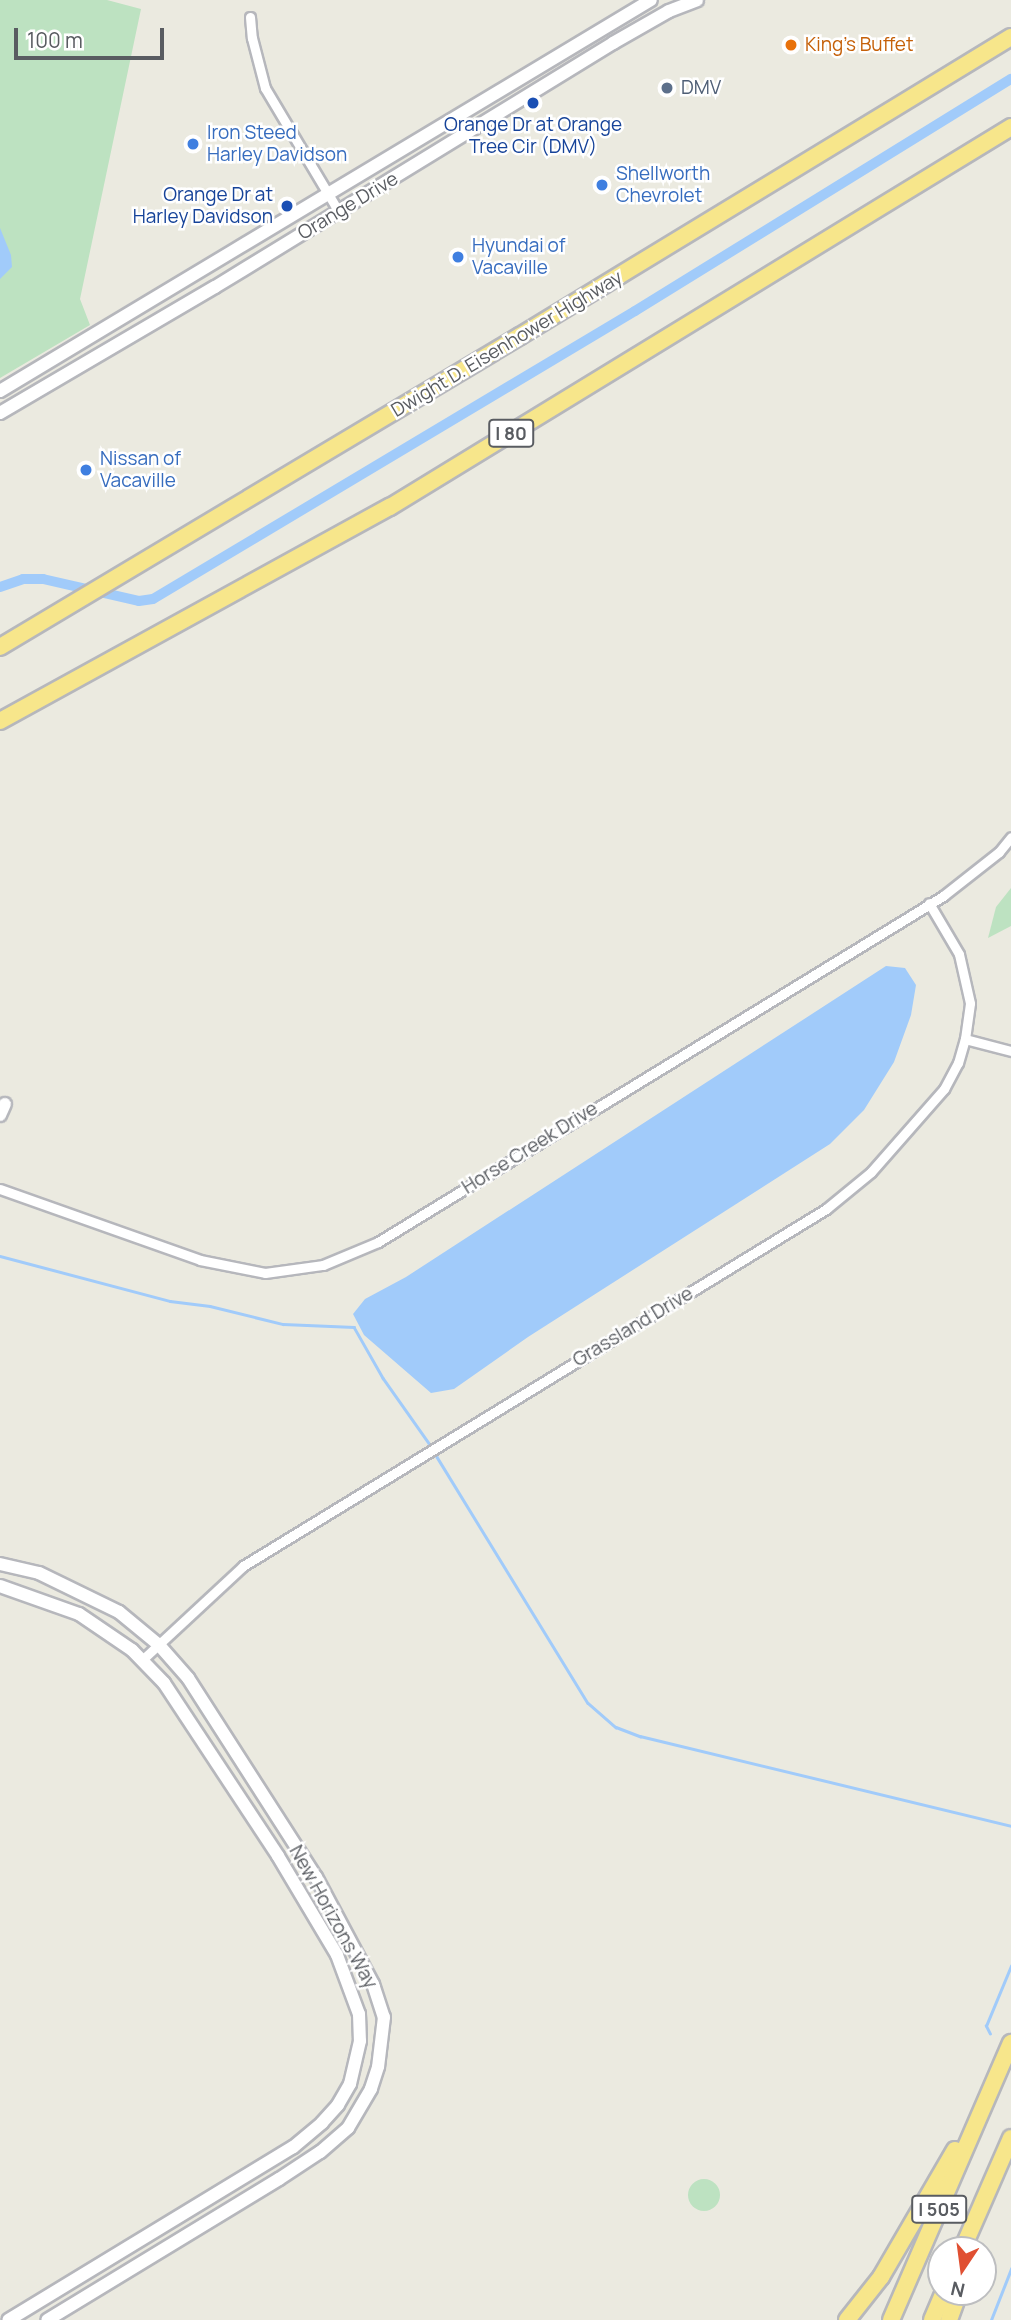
<!DOCTYPE html>
<html>
<head>
<meta charset="utf-8">
<style>
	body { margin:0 }
	#map { position:relative; width:1011px; height:2320px; overflow:hidden; background:#ebeae0; font-family:Manrope,sans-serif }
	div>[style] { position:absolute }
	.green>* { inset:0; background:#bde2c1 }
	.round { border-radius:50% }
	.water>* { inset:0; background:#a1cbfa }
	.stream>* { height:2.5px; margin:-1.25px; padding:0 1.25px; transform-origin:1.25px; border-radius:1.25px; background:#a1cbfa }
	.canal>* { height:10px; margin:-5px; padding:0 5px; transform-origin:5px; border-radius:5px; background:#a1cbfa }
	.roads { filter:drop-shadow(2px 0 #b6b7bc) drop-shadow(-2px 0 #b6b7bc) drop-shadow(0 2px #b6b7bc) drop-shadow(0 -2px #b6b7bc) }
	.street>* { height:9px; margin:-4.5px; padding:0 4.5px; transform-origin:4.5px; border-radius:4.5px; background:#fff }
	.secondary>* { height:12px; margin:-6px; padding:0 6px; transform-origin:6px; border-radius:6px; background:#fff }
	.highway>* { height:16px; margin:-8px; padding:0 8px; transform-origin:8px; border-radius:8px; background:#f7e68b }
	.dots>* { width:19px; height:19px; translate:-50% -50%; box-sizing:border-box; border:4px solid #fff; border-radius:50% }
	span { translate:-50% -50%; white-space:nowrap; text-align:center; line-height:1.15; -webkit-text-stroke:5px #fff; paint-order:stroke }
	.shield-label span { padding:2px 5px; background:#fff; border:2px solid; border-radius:5px; -webkit-text-stroke-width:0 }
	.shield-label { font-size:18px; color:#595c61; font-weight:700 }
	.food-label { font-size:19px; color:#c56008 }
	.left { translate:0 -50%; text-align:left }
	.service-label { font-size:19px; color:#4e5e75 }
	.transit-label { font-size:19px; color:#164399 }
	.right { translate:-100% -50%; text-align:right }
	.shop-label { font-size:19px; color:#366cbe }
	.street-label { font-size:19px; color:#595c61 }
	.north { position:absolute; left:927px; top:2236px; width:70px; height:70px; box-sizing:border-box; background:#fff; border:2px solid #bdbec0; border-radius:50%; rotate:193deg; font-size:19px; font-weight:700; line-height:28px; text-align:center; color:#595c61 }
	.north::after { content:''; display:block; margin:auto; width:24px; height:32px; background:#e05032; clip-path:polygon(50% 0,100% 100%,50% 72%,0 100%) }
	.scale { position:absolute; left:14px; top:28px; width:150px; height:32px; box-sizing:border-box; border:4px solid #595c61; border-top:0; padding-left:9px; font-size:21px; line-height:24px; white-space:nowrap; color:#595c61; -webkit-text-stroke:5px #fff; paint-order:stroke }
</style>
</head>
<body>
<div id="map">
	<div class="green">
		<i style="clip-path:polygon(0 0,107px 0,141px 9px,80px 299px,90px 325px,0 378px)"></i>
		<i style="clip-path:polygon(1011px 888px,1011px 926px,988px 938px,996px 907px)"></i>
		<i class="round" style="left:688px;top:2179px;width:32px;height:32px"></i>
	</div>
	<div class="water">
		<i style="clip-path:polygon(0 228px,11px 255px,12px 267px,0 279px)"></i>
		<i style="clip-path:polygon(886px 966px,905px 968px,916px 985px,911px 1015px,894px 1062px,864px 1110px,830px 1144px,528px 1337px,454px 1389px,431px 1393px,364px 1335px,353px 1314px,365px 1299px,406px 1277px)"></i>
	</div>
	<div class="stream">
		<i style="left:0;top:1256px;width:176px;rotate:14.8deg"></i>
		<i style="left:170px;top:1301px;width:40px;rotate:7.1deg"></i>
		<i style="left:210px;top:1306px;width:75px;rotate:13.9deg"></i>
		<i style="left:283px;top:1324px;width:71px;rotate:2.4deg"></i>
		<i style="left:354px;top:1327px;width:59px;rotate:60.4deg"></i>
		<i style="left:383px;top:1378px;width:83px;rotate:54.8deg"></i>
		<i style="left:434px;top:1452px;width:294px;rotate:58.5deg"></i>
		<i style="left:588px;top:1703px;width:37px;rotate:41deg"></i>
		<i style="left:616px;top:1727px;width:26px;rotate:21deg"></i>
		<i style="left:640px;top:1736px;width:382px;rotate:13.6deg"></i>
		<i style="left:990px;top:2034px;width:9px;rotate:-117deg"></i>
		<i style="left:986px;top:2026px;width:65px;rotate:-67.4deg"></i>
		<i style="left:991px;top:2320px;width:55px;rotate:-68.6deg"></i>
	</div>
	<div class="canal">
		<i style="left:0;top:587px;width:24px;rotate:-19deg"></i>
		<i style="left:23px;top:579px;width:20px"></i>
		<i style="left:43px;top:579px;width:98px;rotate:12.9deg"></i>
		<i style="left:139px;top:601px;width:14px;rotate:-8deg"></i>
		<i style="left:153px;top:599px;width:561px;rotate:-30.86deg"></i>
		<i style="left:635px;top:311px;width:442px;rotate:-31.7deg"></i>
	</div>
	<div class="roads">
		<div class="street">
			<i style="left:250px;top:17px;width:21px;rotate:85deg"></i>
			<i style="left:252px;top:38px;width:52px;rotate:75.4deg"></i>
			<i style="left:265px;top:88px;width:144px;rotate:59.2deg"></i>
			<i style="left:965px;top:1039px;width:48px;rotate:14.6deg"></i>
			<i style="left:0;top:1189px;width:212px;rotate:19.5deg"></i>
			<i style="left:200px;top:1260px;width:66px;rotate:11.3deg"></i>
			<i style="left:265px;top:1273px;width:59px;rotate:-7.9deg"></i>
			<i style="left:323px;top:1265px;width:60px;rotate:-22.7deg"></i>
			<i style="left:378px;top:1242px;width:663px;rotate:-31.48deg"></i>
			<i style="left:943px;top:896px;width:71px;rotate:-38.2deg"></i>
			<i style="left:999px;top:852px;width:19px;rotate:-51deg"></i>
			<i style="left:142px;top:1660px;width:138px;rotate:-42.9deg"></i>
			<i style="left:243px;top:1566px;width:684px;rotate:-31.48deg"></i>
			<i style="left:826px;top:1209px;width:58px;rotate:-39.4deg"></i>
			<i style="left:871px;top:1172px;width:111px;rotate:-48.7deg"></i>
			<i style="left:944px;top:1089px;width:30px;rotate:-62deg"></i>
			<i style="left:958px;top:1063px;width:25px;rotate:-74deg"></i>
			<i style="left:965px;top:1039px;width:36px;rotate:-82deg"></i>
			<i style="left:970px;top:1003px;width:50px;rotate:-102.7deg"></i>
			<i style="left:959px;top:954px;width:59px;rotate:-120.5deg"></i>
		</div>
		<div class="secondary">
			<i style="left:0;top:391px;width:759px;rotate:-30.99deg"></i>
			<i style="left:0;top:413px;width:249px;rotate:-30.4deg"></i>
			<i style="left:215px;top:287px;width:467px;rotate:-31.5deg"></i>
			<i style="left:613px;top:43px;width:64px;rotate:-29.7deg"></i>
			<i style="left:669px;top:11px;width:30px;rotate:-21deg"></i>
			<i style="left:0;top:1115px;width:12px;rotate:-66deg"></i>
			<i style="left:0;top:1564px;width:40px;rotate:13deg"></i>
			<i style="left:39px;top:1573px;width:89px;rotate:26deg"></i>
			<i style="left:119px;top:1612px;width:52px;rotate:39.5deg"></i>
			<i style="left:159px;top:1645px;width:44px;rotate:48.7deg"></i>
			<i style="left:188px;top:1678px;width:237px;rotate:57.3deg"></i>
			<i style="left:316px;top:1877px;width:121px;rotate:62deg"></i>
			<i style="left:373px;top:1984px;width:35px;rotate:72deg"></i>
			<i style="left:384px;top:2017px;width:50px;rotate:96.8deg"></i>
			<i style="left:378px;top:2067px;width:23px;rotate:108deg"></i>
			<i style="left:371px;top:2089px;width:45px;rotate:120.5deg"></i>
			<i style="left:348px;top:2128px;width:37px;rotate:139deg"></i>
			<i style="left:320px;top:2152px;width:49px;rotate:146.6deg"></i>
			<i style="left:279px;top:2179px;width:271px;rotate:148.7deg"></i>
			<i style="left:0;top:1586px;width:84px;rotate:19.5deg"></i>
			<i style="left:79px;top:1614px;width:64px;rotate:34.2deg"></i>
			<i style="left:132px;top:1650px;width:46px;rotate:45.9deg"></i>
			<i style="left:164px;top:1683px;width:207px;rotate:56.6deg"></i>
			<i style="left:278px;top:1856px;width:115px;rotate:59.2deg"></i>
			<i style="left:337px;top:1955px;width:63px;rotate:69.6deg"></i>
			<i style="left:359px;top:2014px;width:27px;rotate:88deg"></i>
			<i style="left:360px;top:2041px;width:44px;rotate:103.1deg"></i>
			<i style="left:350px;top:2084px;width:24px;rotate:120deg"></i>
			<i style="left:338px;top:2105px;width:24px;rotate:132deg"></i>
			<i style="left:322px;top:2123px;width:38px;rotate:140deg"></i>
			<i style="left:293px;top:2147px;width:333px;rotate:148.7deg"></i>
		</div>
		<div class="highway">
			<i style="left:0;top:647px;width:606px;rotate:-30.88deg"></i>
			<i style="left:520px;top:336px;width:575px;rotate:-31.34deg"></i>
			<i style="left:0;top:721px;width:445px;rotate:-28.8deg"></i>
			<i style="left:390px;top:507px;width:728px;rotate:-31.46deg"></i>
			<i style="left:962px;top:2250px;width:122px;rotate:-66.4deg"></i>
			<i style="left:847px;top:2320px;width:55px;rotate:-51.7deg"></i>
			<i style="left:881px;top:2277px;width:147px;rotate:-59.8deg"></i>
			<i style="left:891px;top:2320px;width:302px;rotate:-66.6deg"></i>
			<i style="left:932px;top:2320px;width:30px;rotate:-67deg"></i>
			<i style="left:949px;top:2320px;width:30px;rotate:-70deg"></i>
		</div>
	</div>
	<div class="dots">
		<i style="left:791px;top:45px;background:#e8710a"></i>
		<i style="left:667px;top:88px;background:#5c6f8a"></i>
		<i style="left:533px;top:103px;background:#1a4fb4"></i>
		<i style="left:193px;top:144px;background:#3f7fe0"></i>
		<i style="left:602px;top:185px;background:#3f7fe0"></i>
		<i style="left:287px;top:206px;background:#1a4fb4"></i>
		<i style="left:458px;top:257px;background:#3f7fe0"></i>
		<i style="left:86px;top:470px;background:#3f7fe0"></i>
	</div>
	<div class="shield-label">
		<span style="left:511px;top:433px">I 80</span>
		<span style="left:939px;top:2209px">I 505</span>
	</div>
	<div class="food-label">
		<span class="left" style="left:805px;top:45px">King's Buffet</span>
	</div>
	<div class="service-label">
		<span class="left" style="left:681px;top:88px">DMV</span>
	</div>
	<div class="transit-label">
		<span style="left:533px;top:136px">Orange Dr at Orange<br>Tree Cir (DMV)</span>
		<span class="right" style="left:273px;top:206px">Orange Dr at<br>Harley Davidson</span>
	</div>
	<div class="shop-label">
		<span class="left" style="left:207px;top:144px">Iron Steed<br>Harley Davidson</span>
		<span class="left" style="left:616px;top:185px">Shellworth<br>Chevrolet</span>
		<span class="left" style="left:472px;top:257px">Hyundai of<br>Vacaville</span>
		<span class="left" style="left:100px;top:470px">Nissan of<br>Vacaville</span>
	</div>
	<div class="street-label">
		<span style="left:348px;top:206px;rotate:-31deg">Orange Drive</span>
		<span style="left:507px;top:344px;rotate:-31deg">Dwight D. Eisenhower Highway</span>
		<span style="left:530px;top:1148px;rotate:-32deg">Horse Creek Drive</span>
		<span style="left:633px;top:1327px;rotate:-31deg">Grassland Drive</span>
		<span style="left:333px;top:1917px;rotate:61deg">New Horizons Way</span>
	</div>
	<div class="north">N</div>
	<div class="scale">100 m</div>
</div>
</body>
</html>
